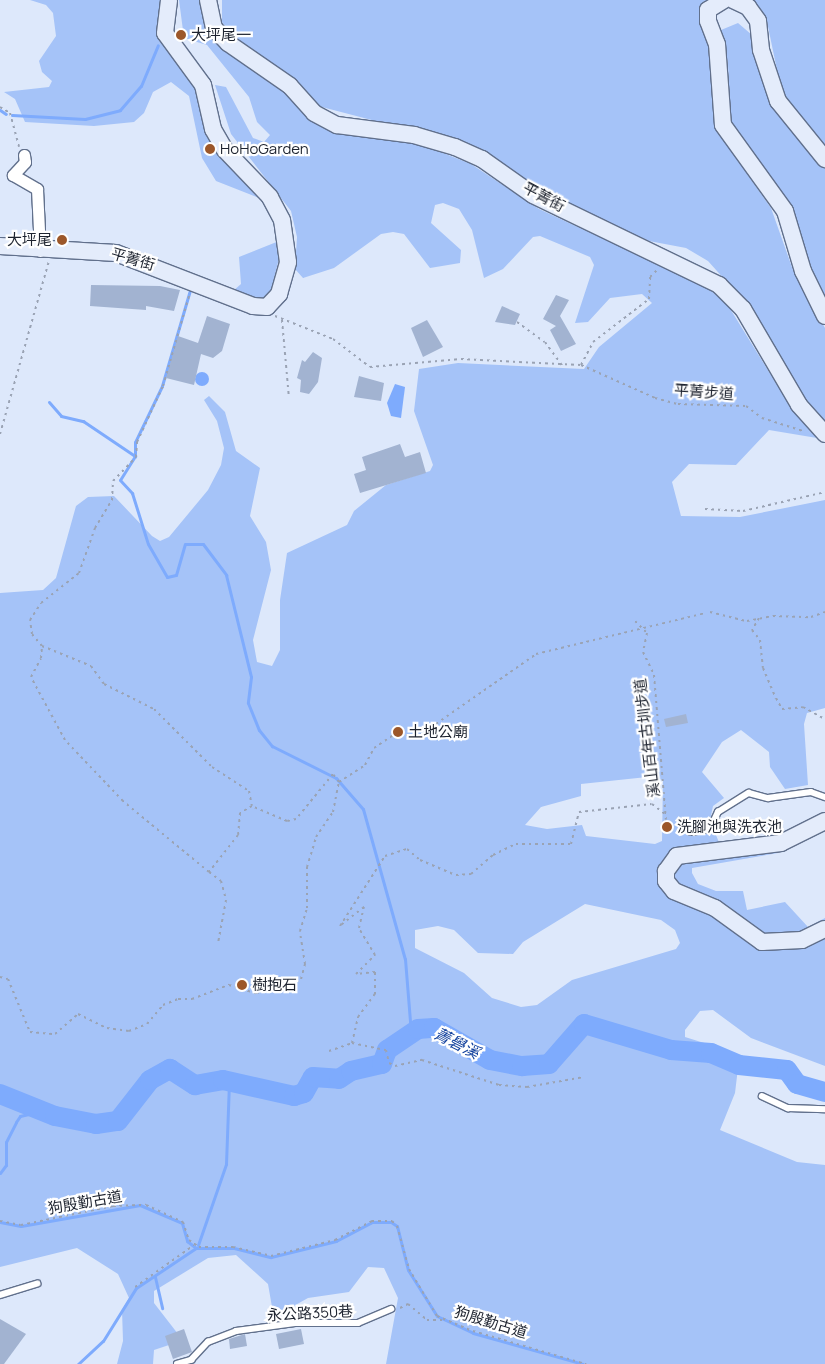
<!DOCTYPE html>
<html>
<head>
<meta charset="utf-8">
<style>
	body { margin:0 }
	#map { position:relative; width:825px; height:1364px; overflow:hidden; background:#dde8fb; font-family:Manrope,"Noto Sans TC",sans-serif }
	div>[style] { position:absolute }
	.green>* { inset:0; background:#a5c3f8 }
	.water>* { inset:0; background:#7eabfd }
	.round { border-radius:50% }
	.stream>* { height:3px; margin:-1.5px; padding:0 1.5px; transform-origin:1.5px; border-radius:1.5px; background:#7eabfd }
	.river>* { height:20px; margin:-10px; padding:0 10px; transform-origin:10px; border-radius:10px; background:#7eabfd }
	.building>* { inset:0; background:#a2b3d1 }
	.path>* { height:2px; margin-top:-1px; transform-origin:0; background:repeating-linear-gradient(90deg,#9aa3b4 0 2.5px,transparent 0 6.5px) }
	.roads { filter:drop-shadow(1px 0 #61708c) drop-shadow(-1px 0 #61708c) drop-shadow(0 1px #61708c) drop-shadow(0 -1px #61708c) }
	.lane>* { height:5.5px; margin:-2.75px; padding:0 2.75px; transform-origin:2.75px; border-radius:2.75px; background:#fff }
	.street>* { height:11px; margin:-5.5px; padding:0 5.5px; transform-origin:5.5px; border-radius:5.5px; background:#fff }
	.secondary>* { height:16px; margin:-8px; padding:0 8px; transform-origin:8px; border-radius:8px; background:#e4ecfb }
	.dots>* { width:14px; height:14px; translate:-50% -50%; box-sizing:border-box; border:2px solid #fff; border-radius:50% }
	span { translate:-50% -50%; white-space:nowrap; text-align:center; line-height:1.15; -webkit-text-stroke:4.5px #fff; paint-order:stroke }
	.poi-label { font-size:15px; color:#1d232f }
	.left { translate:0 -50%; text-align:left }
	.right { translate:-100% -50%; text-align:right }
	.street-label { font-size:15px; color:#1d232f }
	.water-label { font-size:16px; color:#11409d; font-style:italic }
</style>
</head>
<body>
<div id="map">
	<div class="green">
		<i style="clip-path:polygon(30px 0,165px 0,161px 28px,196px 79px,212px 130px,261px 195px,259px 198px,216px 181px,202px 158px,189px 96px,171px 82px,153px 92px,144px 113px,134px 122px,94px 126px,25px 122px,15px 99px,4px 92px,49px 87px,52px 81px,42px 72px,39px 61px,56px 36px,53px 13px,46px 5px)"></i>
		<i style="clip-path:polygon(evenodd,179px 0,204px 0,204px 13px,319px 121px,418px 143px,471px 164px,539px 209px,707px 287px,729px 307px,779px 388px,823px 439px,769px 430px,736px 465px,689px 464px,672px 482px,681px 516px,740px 517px,825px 500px,825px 708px,807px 713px,804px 724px,808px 785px,785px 789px,770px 767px,769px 752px,741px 730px,722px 742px,702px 772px,724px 798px,713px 806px,710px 820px,720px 845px,778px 840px,778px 853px,692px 868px,692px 873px,698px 884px,716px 891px,743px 891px,747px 910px,785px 902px,808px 927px,825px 918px,825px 1066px,751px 1038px,713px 1010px,700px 1011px,685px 1030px,685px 1037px,717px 1047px,731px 1056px,738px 1068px,735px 1093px,720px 1130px,797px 1162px,825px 1165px,825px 1364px,386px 1364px,398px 1298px,384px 1268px,368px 1267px,349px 1292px,308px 1298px,283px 1312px,272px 1307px,268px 1284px,236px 1255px,208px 1258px,154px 1291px,154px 1303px,178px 1334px,172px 1344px,154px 1350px,153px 1364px,117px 1364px,123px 1341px,122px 1310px,129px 1298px,118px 1274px,77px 1248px,0 1267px,0 593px,43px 590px,56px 578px,76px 506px,88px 497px,114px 496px,152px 536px,160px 541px,169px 537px,208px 490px,221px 465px,224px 448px,217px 421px,204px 400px,209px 396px,225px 412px,236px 451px,260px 468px,250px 516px,266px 542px,271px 570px,253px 640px,257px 662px,272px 666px,280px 650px,280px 600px,287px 553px,347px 525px,354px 511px,386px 485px,430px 471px,433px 465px,414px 411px,419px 369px,458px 363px,584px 369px,599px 347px,652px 303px,642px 294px,610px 298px,588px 322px,575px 323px,594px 265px,590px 257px,540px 236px,533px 237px,503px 269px,484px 278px,472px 230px,459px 209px,443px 203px,435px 205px,431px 223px,461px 250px,460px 263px,430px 268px,404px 234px,393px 232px,381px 234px,334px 268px,303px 278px,295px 269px,297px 237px,291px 211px,231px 134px,215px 85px,226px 87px,253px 138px,264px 142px,270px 135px,257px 122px,249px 97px,207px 45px,184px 38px,179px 0,647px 777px,663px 780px,662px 841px,655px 844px,586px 836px,582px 825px,547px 829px,525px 825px,541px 807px,581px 796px,581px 784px,647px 777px,179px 0,585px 904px,661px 920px,675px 930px,680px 943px,676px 949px,572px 980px,537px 1005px,521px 1007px,492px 998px,464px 973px,415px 948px,415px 930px,438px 926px,454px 930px,478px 953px,513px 954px,523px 942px,585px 904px)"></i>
		<i style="clip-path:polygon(222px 0,708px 0,703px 2px,704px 30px,715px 70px,713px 113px,719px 134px,771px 208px,793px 270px,825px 328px,825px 427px,801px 400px,743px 300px,708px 261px,686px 248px,649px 241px,551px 197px,501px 165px,387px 124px,318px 106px,229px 32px,222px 22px)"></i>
		<i style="clip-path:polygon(747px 0,825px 0,825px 148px,782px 94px,766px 17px)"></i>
		<i style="clip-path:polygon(738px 23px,752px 35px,814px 156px,825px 168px,825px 300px,730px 124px,728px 63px,721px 30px)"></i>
		<i style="clip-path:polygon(284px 239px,269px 298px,251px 298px,233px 291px,241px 284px,239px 257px)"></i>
	</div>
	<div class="water">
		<i class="round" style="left:195px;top:372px;width:14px;height:14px"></i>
		<i style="clip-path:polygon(395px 384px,405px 387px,401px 418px,391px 416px,387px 403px)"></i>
	</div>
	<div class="stream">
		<i style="left:0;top:110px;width:7px;rotate:34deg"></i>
		<i style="left:12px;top:115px;width:73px;rotate:3.1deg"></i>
		<i style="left:85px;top:119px;width:36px;rotate:-14deg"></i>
		<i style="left:120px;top:110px;width:32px;rotate:-49deg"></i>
		<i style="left:141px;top:86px;width:44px;rotate:-67.5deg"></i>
		<i style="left:190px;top:290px;width:100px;rotate:106.3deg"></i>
		<i style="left:162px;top:386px;width:62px;rotate:115.7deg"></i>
		<i style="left:135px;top:442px;width:14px;rotate:90deg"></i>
		<i style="left:135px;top:456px;width:28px;rotate:122deg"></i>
		<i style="left:120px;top:480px;width:18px;rotate:47deg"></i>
		<i style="left:132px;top:493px;width:53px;rotate:72.6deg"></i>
		<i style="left:148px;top:544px;width:38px;rotate:60deg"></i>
		<i style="left:167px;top:577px;width:9px;rotate:-13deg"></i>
		<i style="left:176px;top:575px;width:32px;rotate:-74deg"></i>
		<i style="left:185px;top:544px;width:18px"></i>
		<i style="left:203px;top:544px;width:39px;rotate:53deg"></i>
		<i style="left:226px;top:575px;width:105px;rotate:76.2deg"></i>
		<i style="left:251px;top:677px;width:26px;rotate:97deg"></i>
		<i style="left:248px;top:703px;width:29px;rotate:68deg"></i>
		<i style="left:259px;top:730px;width:21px;rotate:51deg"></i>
		<i style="left:272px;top:746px;width:72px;rotate:26.6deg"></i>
		<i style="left:336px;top:778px;width:41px;rotate:48.9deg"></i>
		<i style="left:363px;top:809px;width:156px;rotate:74.4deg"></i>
		<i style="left:405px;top:959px;width:74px;rotate:85.4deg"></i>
		<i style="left:49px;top:402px;width:18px;rotate:49deg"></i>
		<i style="left:61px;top:416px;width:23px;rotate:13deg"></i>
		<i style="left:83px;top:421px;width:63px;rotate:33.9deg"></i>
		<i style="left:0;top:1173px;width:10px;rotate:-53deg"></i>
		<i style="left:6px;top:1165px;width:23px;rotate:-90deg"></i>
		<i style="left:6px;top:1142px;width:22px;rotate:-63deg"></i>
		<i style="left:16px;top:1122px;width:7px;rotate:-56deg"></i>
		<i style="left:20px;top:1116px;width:23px;rotate:-13deg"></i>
		<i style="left:0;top:1222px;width:21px;rotate:11deg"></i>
		<i style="left:21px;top:1226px;width:121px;rotate:-10deg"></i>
		<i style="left:140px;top:1205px;width:46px;rotate:23.2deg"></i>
		<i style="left:182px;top:1223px;width:19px;rotate:74deg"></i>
		<i style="left:187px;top:1241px;width:11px;rotate:38deg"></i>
		<i style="left:196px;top:1248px;width:38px"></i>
		<i style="left:234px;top:1248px;width:38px;rotate:14deg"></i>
		<i style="left:271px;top:1257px;width:67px;rotate:-13.8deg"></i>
		<i style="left:336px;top:1241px;width:41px;rotate:-27.8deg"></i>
		<i style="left:372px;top:1222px;width:19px"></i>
		<i style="left:391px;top:1222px;width:7px;rotate:34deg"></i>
		<i style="left:397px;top:1226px;width:45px;rotate:76deg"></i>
		<i style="left:408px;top:1270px;width:54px;rotate:57.8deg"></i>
		<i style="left:437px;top:1316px;width:40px;rotate:25deg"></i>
		<i style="left:473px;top:1333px;width:114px;rotate:15.7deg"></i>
		<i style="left:198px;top:1245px;width:86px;rotate:-70.9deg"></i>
		<i style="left:226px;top:1164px;width:82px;rotate:-87.9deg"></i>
		<i style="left:155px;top:1277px;width:32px;rotate:77deg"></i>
		<i style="left:78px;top:1364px;width:34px;rotate:-43deg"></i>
		<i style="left:103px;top:1341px;width:62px;rotate:-58.1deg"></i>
		<i style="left:136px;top:1288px;width:72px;rotate:-33.7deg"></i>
	</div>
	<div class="river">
		<i style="left:0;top:1094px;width:59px;rotate:21.8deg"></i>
		<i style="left:55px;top:1116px;width:42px;rotate:11deg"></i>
		<i style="left:96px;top:1124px;width:22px;rotate:-8deg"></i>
		<i style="left:118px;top:1121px;width:52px;rotate:-52deg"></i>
		<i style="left:150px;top:1080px;width:23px;rotate:-29deg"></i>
		<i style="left:170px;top:1069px;width:30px;rotate:33deg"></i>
		<i style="left:195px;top:1085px;width:28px;rotate:-10deg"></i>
		<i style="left:223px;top:1080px;width:73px;rotate:12.7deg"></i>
		<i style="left:294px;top:1096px;width:10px;rotate:-17deg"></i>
		<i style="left:304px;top:1093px;width:18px;rotate:-61deg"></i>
		<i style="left:313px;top:1077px;width:26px;rotate:4deg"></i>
		<i style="left:339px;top:1079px;width:14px;rotate:-34deg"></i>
		<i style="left:351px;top:1071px;width:32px;rotate:-13deg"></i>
		<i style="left:382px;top:1064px;width:15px;rotate:-70deg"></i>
		<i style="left:387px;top:1050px;width:37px;rotate:-34deg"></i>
		<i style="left:418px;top:1029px;width:16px;rotate:-4deg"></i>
		<i style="left:434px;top:1028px;width:64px;rotate:29.7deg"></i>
		<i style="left:490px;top:1060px;width:33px;rotate:11deg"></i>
		<i style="left:522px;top:1066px;width:27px;rotate:-4deg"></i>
		<i style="left:549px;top:1064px;width:53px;rotate:-48.8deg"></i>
		<i style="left:584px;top:1024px;width:91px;rotate:16.6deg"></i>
		<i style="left:671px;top:1050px;width:40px;rotate:4.3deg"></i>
		<i style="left:711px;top:1053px;width:30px;rotate:23deg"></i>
		<i style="left:739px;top:1065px;width:48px;rotate:5.9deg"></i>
		<i style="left:787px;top:1070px;width:17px;rotate:54deg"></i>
		<i style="left:797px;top:1084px;width:29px;rotate:16deg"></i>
	</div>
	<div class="building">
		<i style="clip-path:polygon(91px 285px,160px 286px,180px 290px,174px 311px,146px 306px,146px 310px,90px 306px)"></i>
		<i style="clip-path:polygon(556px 295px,569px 300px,560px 316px,576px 344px,561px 351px,550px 330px,556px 326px,543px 319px)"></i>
		<i style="clip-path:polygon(502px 306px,520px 314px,515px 325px,495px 322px)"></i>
		<i style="clip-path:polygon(207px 316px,230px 324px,222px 351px,213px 358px,201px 354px,194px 385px,166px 378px,178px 336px,198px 343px)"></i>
		<i style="clip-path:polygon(427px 320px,443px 347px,423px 357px,411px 328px)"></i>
		<i style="clip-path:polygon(313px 352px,322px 358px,318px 382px,309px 394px,300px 392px,301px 380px,297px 378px,302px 360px,305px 362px)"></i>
		<i style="clip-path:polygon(359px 376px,384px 383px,381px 401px,354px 397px)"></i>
		<i style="clip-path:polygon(400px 444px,405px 457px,420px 452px,426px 473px,360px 493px,354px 474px,366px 470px,362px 457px)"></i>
		<i style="clip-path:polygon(686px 714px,688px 723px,666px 727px,664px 719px)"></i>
		<i style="clip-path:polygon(699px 817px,706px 824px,695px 827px,692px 824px)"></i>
		<i style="clip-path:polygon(0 1319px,26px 1334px,4px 1364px,0 1364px)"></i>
		<i style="clip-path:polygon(184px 1329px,192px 1352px,173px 1359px,165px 1336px)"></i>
		<i style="clip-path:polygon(301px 1329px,304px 1344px,279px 1349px,276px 1334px)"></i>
		<i style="clip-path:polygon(245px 1334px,247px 1346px,230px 1349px,229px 1339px)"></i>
	</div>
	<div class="path">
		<i style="left:0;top:107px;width:12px;rotate:31deg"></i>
		<i style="left:10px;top:113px;width:35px;rotate:75deg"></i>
		<i style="left:275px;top:316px;width:62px;rotate:21.6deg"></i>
		<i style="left:333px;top:339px;width:46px;rotate:37.1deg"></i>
		<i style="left:370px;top:367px;width:91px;rotate:-5deg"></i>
		<i style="left:461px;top:359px;width:120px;rotate:2.9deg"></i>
		<i style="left:581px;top:365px;width:81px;rotate:24deg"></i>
		<i style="left:655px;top:398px;width:24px;rotate:15deg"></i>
		<i style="left:678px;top:404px;width:68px;rotate:1.7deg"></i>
		<i style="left:746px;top:406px;width:20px;rotate:37deg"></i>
		<i style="left:762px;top:418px;width:43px;rotate:17.6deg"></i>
		<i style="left:282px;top:320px;width:78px;rotate:84.9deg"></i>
		<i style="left:517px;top:322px;width:34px;rotate:36deg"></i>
		<i style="left:545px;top:342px;width:29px;rotate:54deg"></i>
		<i style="left:581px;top:365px;width:26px;rotate:-62deg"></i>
		<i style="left:593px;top:342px;width:71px;rotate:-37.5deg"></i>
		<i style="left:649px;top:299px;width:22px;rotate:-87deg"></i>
		<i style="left:650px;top:277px;width:10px;rotate:-45deg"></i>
		<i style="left:0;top:434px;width:180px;rotate:-74.2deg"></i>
		<i style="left:705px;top:509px;width:38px;rotate:3deg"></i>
		<i style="left:743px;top:511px;width:84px;rotate:-13deg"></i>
		<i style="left:710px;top:612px;width:38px;rotate:14deg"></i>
		<i style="left:747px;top:621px;width:26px;rotate:-11deg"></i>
		<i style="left:773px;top:616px;width:38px;rotate:2deg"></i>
		<i style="left:811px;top:617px;width:15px;rotate:-20deg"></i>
		<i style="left:759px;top:618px;width:14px;rotate:120deg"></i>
		<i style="left:752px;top:630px;width:13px;rotate:51deg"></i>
		<i style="left:760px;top:640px;width:28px;rotate:84deg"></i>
		<i style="left:763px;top:668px;width:33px;rotate:67deg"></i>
		<i style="left:776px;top:698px;width:13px;rotate:61deg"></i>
		<i style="left:782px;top:709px;width:21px;rotate:-5deg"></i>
		<i style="left:803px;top:707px;width:25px;rotate:29deg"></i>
		<i style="left:635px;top:621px;width:17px;rotate:45deg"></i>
		<i style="left:647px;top:633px;width:19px;rotate:102deg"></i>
		<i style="left:643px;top:652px;width:25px;rotate:64deg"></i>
		<i style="left:654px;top:675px;width:145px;rotate:85.3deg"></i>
		<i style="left:666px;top:820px;width:9px;rotate:58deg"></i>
		<i style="left:671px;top:828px;width:12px;rotate:9deg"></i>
		<i style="left:42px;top:646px;width:53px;rotate:22.2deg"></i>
		<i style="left:91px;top:666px;width:22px;rotate:54deg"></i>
		<i style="left:104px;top:684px;width:56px;rotate:26.6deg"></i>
		<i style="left:154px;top:709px;width:82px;rotate:45deg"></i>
		<i style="left:212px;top:767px;width:44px;rotate:33deg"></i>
		<i style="left:249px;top:791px;width:15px;rotate:79deg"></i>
		<i style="left:339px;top:782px;width:31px;rotate:-33deg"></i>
		<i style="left:365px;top:765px;width:19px;rotate:-62deg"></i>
		<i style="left:374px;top:748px;width:23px;rotate:-34deg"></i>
		<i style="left:393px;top:735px;width:27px"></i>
		<i style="left:420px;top:735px;width:141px;rotate:-34.9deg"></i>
		<i style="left:536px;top:654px;width:175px;rotate:-13.6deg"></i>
		<i style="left:209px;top:872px;width:15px;rotate:37deg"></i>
		<i style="left:221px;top:881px;width:20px;rotate:75deg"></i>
		<i style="left:226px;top:900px;width:44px;rotate:100.5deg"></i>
		<i style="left:0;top:977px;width:8px;rotate:14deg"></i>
		<i style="left:8px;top:979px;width:57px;rotate:67.5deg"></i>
		<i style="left:30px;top:1032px;width:25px;rotate:5deg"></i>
		<i style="left:55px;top:1034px;width:30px;rotate:-41deg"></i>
		<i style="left:78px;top:1014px;width:32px;rotate:26deg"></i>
		<i style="left:107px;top:1028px;width:22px;rotate:8deg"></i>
		<i style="left:129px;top:1031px;width:19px;rotate:-21deg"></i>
		<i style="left:147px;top:1024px;width:25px;rotate:-50deg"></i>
		<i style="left:163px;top:1005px;width:16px;rotate:-22deg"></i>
		<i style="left:178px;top:999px;width:14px"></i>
		<i style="left:192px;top:999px;width:40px;rotate:-21deg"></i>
		<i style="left:229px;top:985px;width:28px;rotate:17deg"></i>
		<i style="left:256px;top:993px;width:29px;rotate:-12deg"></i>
		<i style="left:284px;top:987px;width:19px;rotate:-25deg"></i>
		<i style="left:301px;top:979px;width:16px;rotate:-75deg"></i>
		<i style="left:305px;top:964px;width:33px;rotate:-99deg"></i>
		<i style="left:300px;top:931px;width:24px;rotate:-73deg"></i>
		<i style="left:307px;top:908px;width:41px;rotate:-90deg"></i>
		<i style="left:307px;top:867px;width:31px;rotate:-73deg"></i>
		<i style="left:316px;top:837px;width:30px;rotate:-56deg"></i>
		<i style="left:333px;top:812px;width:31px;rotate:-79deg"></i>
		<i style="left:339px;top:782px;width:10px;rotate:-127deg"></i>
		<i style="left:333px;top:774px;width:58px;rotate:129.4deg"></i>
		<i style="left:296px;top:819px;width:9px;rotate:167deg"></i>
		<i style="left:287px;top:821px;width:38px;rotate:-157deg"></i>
		<i style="left:252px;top:806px;width:14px;rotate:150deg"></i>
		<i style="left:240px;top:813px;width:22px;rotate:95deg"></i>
		<i style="left:238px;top:835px;width:47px;rotate:128.1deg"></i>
		<i style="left:209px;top:872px;width:112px;rotate:-140.5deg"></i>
		<i style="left:123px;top:801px;width:84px;rotate:-133.6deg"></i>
		<i style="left:65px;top:740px;width:72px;rotate:-118.4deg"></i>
		<i style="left:31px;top:677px;width:21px;rotate:-62deg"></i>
		<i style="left:41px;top:658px;width:12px;rotate:-85deg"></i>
		<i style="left:42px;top:646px;width:16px;rotate:-130deg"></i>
		<i style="left:32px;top:634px;width:14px;rotate:-98deg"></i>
		<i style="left:30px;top:620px;width:20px;rotate:-57deg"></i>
		<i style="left:41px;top:603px;width:48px;rotate:-38.3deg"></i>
		<i style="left:79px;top:573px;width:48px;rotate:-70.4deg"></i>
		<i style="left:95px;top:528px;width:33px;rotate:-59deg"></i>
		<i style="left:112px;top:500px;width:19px;rotate:-87deg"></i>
		<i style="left:113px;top:481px;width:33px;rotate:-46deg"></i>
		<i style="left:136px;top:457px;width:15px;rotate:-86deg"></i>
		<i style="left:137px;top:442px;width:62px;rotate:-65.1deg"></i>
		<i style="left:163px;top:386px;width:94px;rotate:-73.9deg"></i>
		<i style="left:352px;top:1043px;width:35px;rotate:12deg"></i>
		<i style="left:386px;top:1050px;width:13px;rotate:77deg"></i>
		<i style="left:389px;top:1063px;width:7px;rotate:27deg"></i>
		<i style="left:395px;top:1066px;width:28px;rotate:-13deg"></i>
		<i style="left:422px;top:1060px;width:81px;rotate:18deg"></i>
		<i style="left:499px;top:1085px;width:28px;rotate:4deg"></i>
		<i style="left:527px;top:1087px;width:58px;rotate:-10deg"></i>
		<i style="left:329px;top:1051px;width:24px;rotate:-19deg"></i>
		<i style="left:352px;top:1043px;width:27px;rotate:-77deg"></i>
		<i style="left:358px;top:1017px;width:29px;rotate:-54deg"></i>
		<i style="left:375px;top:994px;width:22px;rotate:-90deg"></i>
		<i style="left:375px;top:972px;width:19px;rotate:174deg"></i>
		<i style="left:356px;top:974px;width:27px;rotate:-45deg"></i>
		<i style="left:375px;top:955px;width:31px;rotate:-121deg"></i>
		<i style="left:359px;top:928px;width:22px;rotate:-77deg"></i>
		<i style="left:364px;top:907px;width:31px;rotate:142deg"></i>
		<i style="left:340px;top:926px;width:83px;rotate:-57.3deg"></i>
		<i style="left:385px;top:856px;width:23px;rotate:-18deg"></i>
		<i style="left:407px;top:849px;width:17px;rotate:40deg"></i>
		<i style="left:420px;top:860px;width:39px;rotate:23deg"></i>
		<i style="left:456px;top:875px;width:15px;rotate:-4deg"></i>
		<i style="left:471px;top:874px;width:29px;rotate:-41deg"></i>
		<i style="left:493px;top:855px;width:25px;rotate:-26deg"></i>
		<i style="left:516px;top:844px;width:55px"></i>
		<i style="left:571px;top:844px;width:33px;rotate:-76deg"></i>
		<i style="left:579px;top:812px;width:73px;rotate:-6.3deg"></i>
		<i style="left:652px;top:804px;width:18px;rotate:38deg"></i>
		<i style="left:0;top:1221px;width:21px;rotate:11deg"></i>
		<i style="left:21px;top:1225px;width:94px;rotate:-11.7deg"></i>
		<i style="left:113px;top:1206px;width:33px;rotate:-2deg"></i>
		<i style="left:146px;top:1205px;width:41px;rotate:24.7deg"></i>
		<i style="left:183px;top:1222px;width:19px;rotate:72deg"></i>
		<i style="left:189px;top:1240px;width:12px;rotate:35deg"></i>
		<i style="left:199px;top:1247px;width:34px"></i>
		<i style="left:233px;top:1247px;width:39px;rotate:13deg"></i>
		<i style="left:271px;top:1256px;width:66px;rotate:-14deg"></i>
		<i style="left:335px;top:1240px;width:42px;rotate:-27.2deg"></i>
		<i style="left:372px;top:1221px;width:20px"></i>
		<i style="left:392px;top:1221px;width:7px;rotate:45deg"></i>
		<i style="left:397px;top:1226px;width:45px;rotate:74.4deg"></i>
		<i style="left:409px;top:1269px;width:55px;rotate:59.2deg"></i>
		<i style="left:437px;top:1316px;width:39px;rotate:23deg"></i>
		<i style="left:473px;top:1331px;width:118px;rotate:16.3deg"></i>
		<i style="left:135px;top:1287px;width:72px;rotate:-35.4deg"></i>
		<i style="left:400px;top:1308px;width:9px;rotate:-27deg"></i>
		<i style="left:408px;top:1304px;width:25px;rotate:40deg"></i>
		<i style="left:427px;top:1320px;width:18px"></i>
	</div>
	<div class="roads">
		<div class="lane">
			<i style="left:691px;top:832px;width:19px;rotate:-9deg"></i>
			<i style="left:710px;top:829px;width:19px;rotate:-65deg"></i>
			<i style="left:718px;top:812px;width:36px;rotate:-32deg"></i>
			<i style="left:749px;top:793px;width:20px;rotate:15deg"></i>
			<i style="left:768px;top:798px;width:43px;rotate:-7.9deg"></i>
			<i style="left:811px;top:792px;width:15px;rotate:20deg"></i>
			<i style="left:762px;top:1096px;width:29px;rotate:25deg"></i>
			<i style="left:788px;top:1108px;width:37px;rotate:2deg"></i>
			<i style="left:0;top:1295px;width:39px;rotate:-17deg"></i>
			<i style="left:177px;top:1364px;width:15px;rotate:-16deg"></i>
			<i style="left:191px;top:1360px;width:25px;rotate:-47deg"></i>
			<i style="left:208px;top:1342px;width:30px;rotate:-21deg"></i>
			<i style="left:236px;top:1331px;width:61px;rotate:-7.6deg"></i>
			<i style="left:296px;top:1323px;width:62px"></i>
			<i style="left:358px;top:1323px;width:36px;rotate:-23deg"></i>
		</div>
		<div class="street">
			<i style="left:24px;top:155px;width:7px;rotate:82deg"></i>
			<i style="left:25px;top:162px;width:18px;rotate:133deg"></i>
			<i style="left:13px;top:175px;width:28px;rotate:30deg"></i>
			<i style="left:37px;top:189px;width:62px;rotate:87.2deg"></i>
		</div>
		<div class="secondary">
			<i style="left:208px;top:0;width:29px;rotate:78deg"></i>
			<i style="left:214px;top:28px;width:21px;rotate:47deg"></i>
			<i style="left:228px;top:43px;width:75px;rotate:34.7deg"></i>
			<i style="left:290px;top:86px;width:36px;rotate:48deg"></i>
			<i style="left:314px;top:113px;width:26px;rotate:28deg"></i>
			<i style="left:337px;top:125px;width:78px;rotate:7.4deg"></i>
			<i style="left:414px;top:135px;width:43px;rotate:16.3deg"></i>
			<i style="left:455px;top:147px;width:30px;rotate:24deg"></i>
			<i style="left:482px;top:159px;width:62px;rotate:35.2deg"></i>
			<i style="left:533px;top:195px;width:207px;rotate:25.8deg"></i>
			<i style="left:719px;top:285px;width:34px;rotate:45deg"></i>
			<i style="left:743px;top:309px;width:111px;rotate:59.7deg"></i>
			<i style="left:799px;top:405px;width:39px;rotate:48deg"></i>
			<i style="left:724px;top:0;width:19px;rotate:148deg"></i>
			<i style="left:708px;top:10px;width:11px;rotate:90deg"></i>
			<i style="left:708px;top:21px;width:25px;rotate:69deg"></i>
			<i style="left:717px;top:44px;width:81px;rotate:85.8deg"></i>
			<i style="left:723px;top:125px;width:106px;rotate:54.2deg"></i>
			<i style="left:785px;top:211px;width:63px;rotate:73.3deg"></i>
			<i style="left:803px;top:271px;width:50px;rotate:63.9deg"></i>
			<i style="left:733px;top:0;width:17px;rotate:25deg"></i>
			<i style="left:748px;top:7px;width:17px;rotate:54deg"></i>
			<i style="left:758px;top:21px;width:29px;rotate:84deg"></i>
			<i style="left:761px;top:50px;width:54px;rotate:71.6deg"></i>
			<i style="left:778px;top:101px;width:75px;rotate:51deg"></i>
			<i style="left:0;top:246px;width:116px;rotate:3.5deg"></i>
			<i style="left:116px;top:253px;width:147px;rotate:21.1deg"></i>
			<i style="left:253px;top:306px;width:14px;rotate:4deg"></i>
			<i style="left:267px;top:307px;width:18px;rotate:-47deg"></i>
			<i style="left:279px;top:294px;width:33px;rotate:-74deg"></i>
			<i style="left:288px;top:262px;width:42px;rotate:-98.1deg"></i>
			<i style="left:282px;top:220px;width:26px;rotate:-118deg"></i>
			<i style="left:270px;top:197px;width:65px;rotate:-133.8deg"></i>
			<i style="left:225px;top:150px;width:24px;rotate:-120deg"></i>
			<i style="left:213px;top:129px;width:45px;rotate:-102.8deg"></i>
			<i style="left:203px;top:85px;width:64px;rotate:-126.2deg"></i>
			<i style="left:165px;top:33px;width:33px;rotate:-83deg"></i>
			<i style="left:825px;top:821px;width:49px;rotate:153.4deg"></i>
			<i style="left:781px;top:843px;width:105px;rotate:172.9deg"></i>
			<i style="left:677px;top:856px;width:19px;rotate:126deg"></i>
			<i style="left:666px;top:871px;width:10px;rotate:90deg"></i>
			<i style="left:666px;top:881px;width:13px;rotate:51deg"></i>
			<i style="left:674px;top:891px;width:44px;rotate:22.5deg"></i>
			<i style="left:715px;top:908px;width:58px;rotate:35.9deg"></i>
			<i style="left:762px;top:942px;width:40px;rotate:-2.9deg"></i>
			<i style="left:802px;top:940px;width:25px;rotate:-26deg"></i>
		</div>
	</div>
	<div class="dots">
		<i style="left:181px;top:35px;background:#9c572a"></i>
		<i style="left:210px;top:149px;background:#9c572a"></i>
		<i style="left:62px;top:240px;background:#9c572a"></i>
		<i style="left:398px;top:732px;background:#9c572a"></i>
		<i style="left:667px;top:827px;background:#9c572a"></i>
		<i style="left:242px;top:985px;background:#9c572a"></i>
	</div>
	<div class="poi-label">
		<span class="left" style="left:191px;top:35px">大坪尾一</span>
		<span class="left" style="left:220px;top:149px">HoHoGarden</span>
		<span class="right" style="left:52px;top:240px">大坪尾</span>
		<span class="left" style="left:408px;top:732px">土地公廟</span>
		<span class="left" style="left:677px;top:827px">洗腳池與洗衣池</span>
		<span class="left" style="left:252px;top:985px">樹抱石</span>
	</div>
	<div class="street-label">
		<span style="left:544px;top:197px;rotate:28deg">平菁街</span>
		<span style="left:133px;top:259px;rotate:16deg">平菁街</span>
		<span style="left:704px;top:392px;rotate:4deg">平菁步道</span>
		<span style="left:647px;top:738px;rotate:-97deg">溪山百年古圳步道</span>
		<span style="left:85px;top:1202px;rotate:-10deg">狗殷勤古道</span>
		<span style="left:310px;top:1313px;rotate:-3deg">永公路350巷</span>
		<span style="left:491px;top:1322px;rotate:17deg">狗殷勤古道</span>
	</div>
	<div class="water-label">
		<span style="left:457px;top:1043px;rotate:27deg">菁礐溪</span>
	</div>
</div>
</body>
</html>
